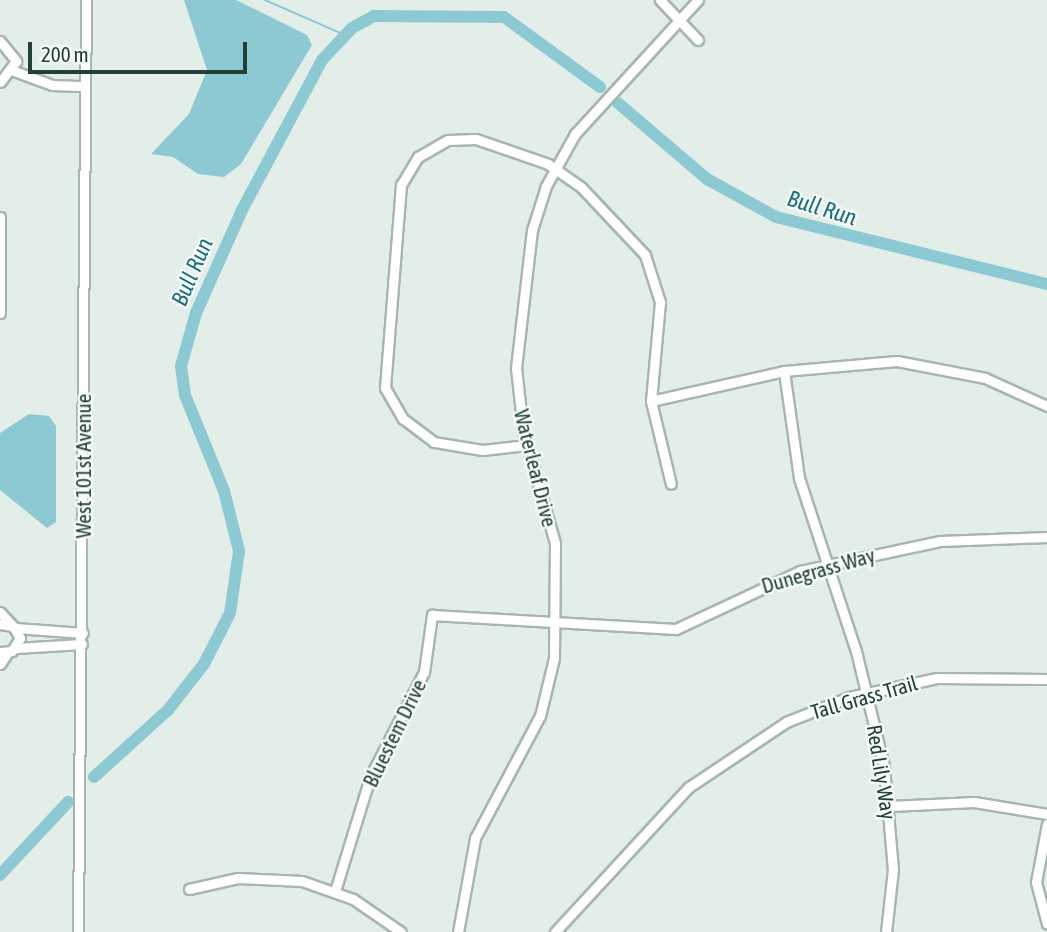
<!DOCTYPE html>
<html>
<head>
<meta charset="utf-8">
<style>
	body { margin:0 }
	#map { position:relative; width:1047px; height:932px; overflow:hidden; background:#e4eee9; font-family:"Asap Condensed",sans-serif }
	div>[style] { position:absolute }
	.water>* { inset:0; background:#8dc9d2 }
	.stream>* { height:2px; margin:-1px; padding:0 1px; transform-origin:1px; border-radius:1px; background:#8dc9d2 }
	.river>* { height:12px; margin:-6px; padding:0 6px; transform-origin:6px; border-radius:6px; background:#8dc9d2 }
	.roads { filter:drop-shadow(2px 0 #a6b6b0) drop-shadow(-2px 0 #a6b6b0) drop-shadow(0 2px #a6b6b0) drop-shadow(0 -2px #a6b6b0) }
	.minor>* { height:9px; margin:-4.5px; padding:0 4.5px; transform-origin:4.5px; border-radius:4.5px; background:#fff }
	span { translate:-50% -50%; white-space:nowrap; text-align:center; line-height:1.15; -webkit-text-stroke:5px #f5faf7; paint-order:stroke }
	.street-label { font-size:21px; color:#234037 }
	.water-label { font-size:23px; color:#1d6e7c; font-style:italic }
	.scale { position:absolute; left:28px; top:42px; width:219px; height:32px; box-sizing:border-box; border:4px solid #234037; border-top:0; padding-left:9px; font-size:21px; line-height:24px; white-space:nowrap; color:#234037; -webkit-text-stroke:5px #f5faf7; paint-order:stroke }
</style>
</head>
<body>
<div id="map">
	<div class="water">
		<i style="clip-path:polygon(184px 0,236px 0,307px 35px,312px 45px,241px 164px,224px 177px,198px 174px,173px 157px,151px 154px,189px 114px,207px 70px)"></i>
		<i style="clip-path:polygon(29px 414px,49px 416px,56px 426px,56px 522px,47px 528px,0 490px,0 433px)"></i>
	</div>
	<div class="stream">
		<i style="left:265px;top:0;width:87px;rotate:23.6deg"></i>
	</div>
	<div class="river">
		<i style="left:618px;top:103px;width:117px;rotate:40.5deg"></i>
		<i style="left:707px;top:179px;width:79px;rotate:28.8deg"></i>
		<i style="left:776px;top:217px;width:279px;rotate:13.9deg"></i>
		<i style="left:94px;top:777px;width:100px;rotate:-42.2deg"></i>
		<i style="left:168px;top:710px;width:58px;rotate:-52deg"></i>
		<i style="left:204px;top:664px;width:57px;rotate:-63deg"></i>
		<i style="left:230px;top:613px;width:63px;rotate:-81.7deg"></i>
		<i style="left:239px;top:551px;width:62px;rotate:-104deg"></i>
		<i style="left:224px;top:491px;width:104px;rotate:-112.1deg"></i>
		<i style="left:185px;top:395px;width:29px;rotate:-98deg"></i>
		<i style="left:181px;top:366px;width:55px;rotate:-74.2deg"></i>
		<i style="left:196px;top:313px;width:113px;rotate:-65.9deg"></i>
		<i style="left:242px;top:210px;width:170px;rotate:-61.9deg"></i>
		<i style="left:322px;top:60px;width:44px;rotate:-46.8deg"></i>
		<i style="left:352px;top:28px;width:25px;rotate:-29deg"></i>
		<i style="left:374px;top:16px;width:130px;rotate:0.4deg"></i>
		<i style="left:504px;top:17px;width:119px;rotate:36.1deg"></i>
		<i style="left:0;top:875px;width:100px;rotate:-47deg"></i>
	</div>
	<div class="roads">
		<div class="minor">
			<i style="left:660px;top:0;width:55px;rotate:46.5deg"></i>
			<i style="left:0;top:41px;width:26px;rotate:51deg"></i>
			<i style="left:16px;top:61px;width:26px;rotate:127deg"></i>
			<i style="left:14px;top:71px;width:40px;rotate:20.2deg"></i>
			<i style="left:52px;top:85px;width:33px;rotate:2deg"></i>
			<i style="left:0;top:217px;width:96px;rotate:90deg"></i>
			<i style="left:784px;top:371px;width:108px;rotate:82deg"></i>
			<i style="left:799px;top:478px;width:182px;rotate:71.8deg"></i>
			<i style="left:856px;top:651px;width:119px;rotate:76.4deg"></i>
			<i style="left:884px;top:767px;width:102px;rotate:85deg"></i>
			<i style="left:893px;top:869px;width:63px;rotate:96.3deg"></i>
			<i style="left:651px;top:401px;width:136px;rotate:-12.7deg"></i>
			<i style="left:784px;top:371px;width:113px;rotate:-5.1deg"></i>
			<i style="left:897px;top:361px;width:90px;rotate:10.9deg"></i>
			<i style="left:985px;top:378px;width:68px;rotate:24.3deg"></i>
			<i style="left:527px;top:445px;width:45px;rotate:173.7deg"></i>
			<i style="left:482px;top:450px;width:49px;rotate:-170.5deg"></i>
			<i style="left:434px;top:442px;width:39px;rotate:-143deg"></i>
			<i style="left:403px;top:419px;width:36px;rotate:-120deg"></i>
			<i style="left:385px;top:388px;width:204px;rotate:-85.5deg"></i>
			<i style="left:401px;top:185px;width:33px;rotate:-59deg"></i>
			<i style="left:418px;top:157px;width:34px;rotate:-30deg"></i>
			<i style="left:448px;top:140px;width:28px;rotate:-2deg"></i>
			<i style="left:476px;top:139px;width:76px;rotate:19.1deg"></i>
			<i style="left:548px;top:164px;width:40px;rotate:34.9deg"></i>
			<i style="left:581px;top:187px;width:93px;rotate:46.7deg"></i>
			<i style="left:645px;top:255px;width:49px;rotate:72.3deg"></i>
			<i style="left:660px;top:302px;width:99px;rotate:95.2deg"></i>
			<i style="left:651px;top:401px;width:85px;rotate:76.5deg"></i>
			<i style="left:0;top:612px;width:16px;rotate:47deg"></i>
			<i style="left:0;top:624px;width:13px;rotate:9deg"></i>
			<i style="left:13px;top:626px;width:14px;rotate:60deg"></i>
			<i style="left:20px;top:638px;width:15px;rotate:122deg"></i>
			<i style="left:12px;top:651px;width:12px;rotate:175deg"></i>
			<i style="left:16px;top:628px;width:67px;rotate:4.3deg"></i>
			<i style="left:16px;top:648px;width:66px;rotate:-3.5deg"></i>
			<i style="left:0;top:664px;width:14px;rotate:-56deg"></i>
			<i style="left:890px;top:806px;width:84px;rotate:-2.7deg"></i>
			<i style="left:974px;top:802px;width:74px;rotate:9.3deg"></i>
			<i style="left:1047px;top:824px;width:59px;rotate:100.7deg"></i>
			<i style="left:1036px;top:882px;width:43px;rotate:75.3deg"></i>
			<i style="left:189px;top:889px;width:50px;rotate:-12.7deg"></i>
			<i style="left:238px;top:878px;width:64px;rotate:2.7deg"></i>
			<i style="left:302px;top:881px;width:54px;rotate:19.4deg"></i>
			<i style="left:353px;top:899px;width:58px;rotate:34.5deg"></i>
			<i style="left:335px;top:891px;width:119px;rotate:-72.9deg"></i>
			<i style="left:370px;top:777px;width:118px;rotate:-62.8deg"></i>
			<i style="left:424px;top:672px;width:58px;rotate:-82deg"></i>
			<i style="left:432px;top:615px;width:244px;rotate:3.3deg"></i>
			<i style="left:676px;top:629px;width:137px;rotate:-25.1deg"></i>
			<i style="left:800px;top:571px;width:143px;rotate:-12.1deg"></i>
			<i style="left:940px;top:541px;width:107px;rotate:-2.1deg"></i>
			<i style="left:78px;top:932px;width:932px;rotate:-89.51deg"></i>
			<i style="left:458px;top:932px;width:96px;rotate:-79.7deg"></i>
			<i style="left:475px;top:838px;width:138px;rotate:-62deg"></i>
			<i style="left:540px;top:716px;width:60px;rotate:-76.4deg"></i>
			<i style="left:554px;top:658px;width:115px;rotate:-89.5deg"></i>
			<i style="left:555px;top:543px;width:116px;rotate:-105.9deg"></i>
			<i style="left:523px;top:431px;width:63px;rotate:-96.3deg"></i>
			<i style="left:516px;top:368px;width:139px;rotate:-83.4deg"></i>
			<i style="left:532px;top:230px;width:46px;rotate:-72.3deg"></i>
			<i style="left:546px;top:186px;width:60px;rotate:-60.9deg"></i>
			<i style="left:575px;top:134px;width:182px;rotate:-47.5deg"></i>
			<i style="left:555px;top:932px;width:197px;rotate:-47.3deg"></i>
			<i style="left:689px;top:787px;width:117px;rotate:-33.8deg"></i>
			<i style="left:786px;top:722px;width:68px;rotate:-21.6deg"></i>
			<i style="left:849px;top:697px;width:90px;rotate:-12.2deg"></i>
			<i style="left:937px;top:678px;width:110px;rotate:0.5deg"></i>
		</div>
	</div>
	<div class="street-label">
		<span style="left:83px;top:466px;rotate:-90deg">West 101st Avenue</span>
		<span style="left:536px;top:468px;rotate:76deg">Waterleaf Drive</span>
		<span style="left:818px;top:570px;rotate:-16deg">Dunegrass Way</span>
		<span style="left:864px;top:697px;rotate:-16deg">Tall Grass Trail</span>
		<span style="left:394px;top:733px;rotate:-64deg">Bluestem Drive</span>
		<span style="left:882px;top:772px;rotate:81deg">Red Lily Way</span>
	</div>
	<div class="water-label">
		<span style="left:822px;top:208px;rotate:17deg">Bull Run</span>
		<span style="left:192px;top:272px;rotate:-67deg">Bull Run</span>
	</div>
	<div class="scale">200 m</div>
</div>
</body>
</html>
